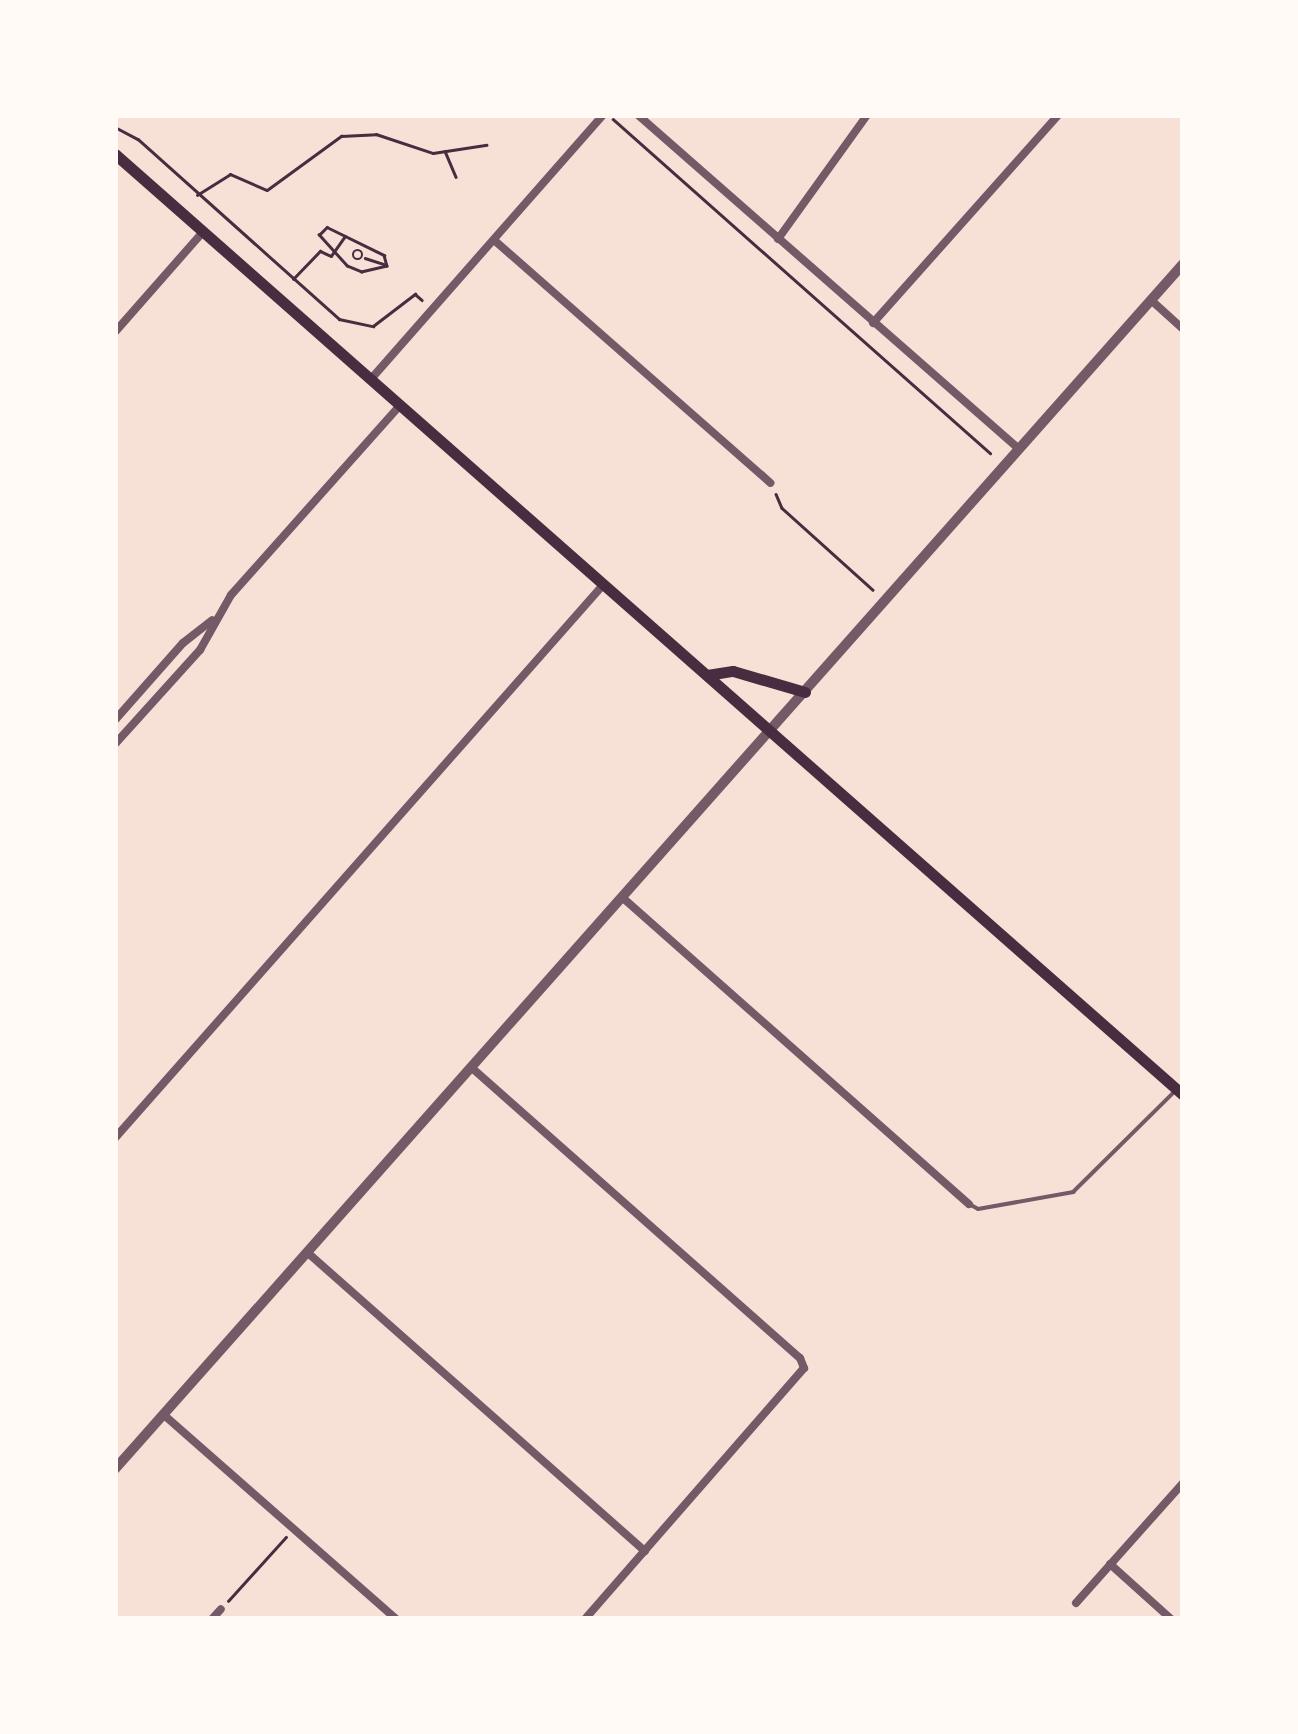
<!DOCTYPE html>
<html>
<head>
<meta charset="utf-8">
<style>
	body { margin:0 }
	#map { position:relative; width:1298px; height:1734px; overflow:hidden; background:#f7e1d7; font-family:"Fira Sans",sans-serif }
	div>[style] { position:absolute }
	.path>* { height:2.5px; margin:-1.25px; padding:0 1.25px; transform-origin:1.25px; border-radius:1.25px; background:#4a2c40 }
	.path>.ring { margin:-1.25px; padding:0; box-sizing:content-box; background:none; border:2.5px solid #4a2c40; border-radius:50% }
	.service>* { height:4px; margin:-2px; padding:0 2px; transform-origin:2px; border-radius:2px; background:#755966 }
	.minor>* { height:8px; margin:-4px; padding:0 4px; transform-origin:4px; border-radius:4px; background:#755966 }
	.tertiary>* { height:10px; margin:-5px; padding:0 5px; transform-origin:5px; border-radius:5px; background:#755966 }
	.secondary>* { height:11px; margin:-5.5px; padding:0 5.5px; transform-origin:5.5px; border-radius:5.5px; background:#4a2c40 }
	span { translate:-50% -50%; white-space:nowrap; text-align:center; line-height:1.15; -webkit-text-stroke:10px #fffaf5; paint-order:stroke }
	.frame { position:absolute; inset:0; border:118px solid #fffaf5; pointer-events:none }
</style>
</head>
<body>
<div id="map">
	<div class="path">
		<i style="left:613px;top:119px;width:504px;rotate:41.54deg"></i>
		<i style="left:115px;top:127px;width:26px;rotate:28deg"></i>
		<i style="left:138px;top:139px;width:270px;rotate:41.8deg"></i>
		<i style="left:339px;top:319px;width:35px;rotate:12deg"></i>
		<i style="left:373px;top:326px;width:53px;rotate:-37.3deg"></i>
		<i style="left:415px;top:294px;width:9px;rotate:41deg"></i>
		<i style="left:445px;top:151px;width:28px;rotate:67deg"></i>
		<i style="left:197px;top:195px;width:39px;rotate:-32deg"></i>
		<i style="left:230px;top:174px;width:40px;rotate:23.4deg"></i>
		<i style="left:267px;top:190px;width:92px;rotate:-36.1deg"></i>
		<i style="left:341px;top:136px;width:35px;rotate:-3deg"></i>
		<i style="left:376px;top:134px;width:60px;rotate:18.4deg"></i>
		<i style="left:433px;top:153px;width:54px;rotate:-8.6deg"></i>
		<i style="left:327px;top:227px;width:64px;rotate:26.2deg"></i>
		<i style="left:384px;top:255px;width:11px;rotate:75deg"></i>
		<i style="left:387px;top:266px;width:26px;rotate:167deg"></i>
		<i style="left:362px;top:272px;width:16px;rotate:-158deg"></i>
		<i style="left:347px;top:266px;width:42px;rotate:-132.1deg"></i>
		<i style="left:319px;top:235px;width:11px;rotate:-45deg"></i>
		<i class="ring" style="left:353px;top:250px;width:7.5px;height:7.5px"></i>
		<i style="left:365px;top:258px;width:22px;rotate:18deg"></i>
		<i style="left:293px;top:279px;width:39px;rotate:-46deg"></i>
		<i style="left:320px;top:251px;width:12px;rotate:24deg"></i>
		<i style="left:331px;top:256px;width:24px;rotate:-55deg"></i>
		<i style="left:776px;top:494px;width:15px;rotate:67deg"></i>
		<i style="left:782px;top:508px;width:122px;rotate:42deg"></i>
		<i style="left:228px;top:1601px;width:86px;rotate:-47.8deg"></i>
	</div>
	<div class="service">
		<i style="left:969px;top:1204px;width:10px;rotate:29deg"></i>
		<i style="left:978px;top:1209px;width:97px;rotate:-10.1deg"></i>
		<i style="left:1073px;top:1192px;width:142px;rotate:-44.7deg"></i>
	</div>
	<div class="minor">
		<i style="left:638px;top:115px;width:507px;rotate:41.24deg"></i>
		<i style="left:778px;top:239px;width:153px;rotate:-54.3deg"></i>
		<i style="left:494px;top:240px;width:368px;rotate:41.3deg"></i>
		<i style="left:1151px;top:300px;width:43px;rotate:42.2deg"></i>
		<i style="left:873px;top:323px;width:278px;rotate:-48.3deg"></i>
		<i style="left:115px;top:332px;width:132px;rotate:-48.7deg"></i>
		<i style="left:371px;top:379px;width:351px;rotate:-48.7deg"></i>
		<i style="left:115px;top:720px;width:103px;rotate:-48.6deg"></i>
		<i style="left:183px;top:643px;width:37px;rotate:-38deg"></i>
		<i style="left:115px;top:744px;width:127px;rotate:-47.9deg"></i>
		<i style="left:200px;top:650px;width:63px;rotate:-60.6deg"></i>
		<i style="left:231px;top:595px;width:254px;rotate:-48.3deg"></i>
		<i style="left:623px;top:898px;width:462px;rotate:41.5deg"></i>
		<i style="left:472px;top:1068px;width:438px;rotate:41.5deg"></i>
		<i style="left:800px;top:1358px;width:11px;rotate:68deg"></i>
		<i style="left:804px;top:1368px;width:333px;rotate:131.1deg"></i>
		<i style="left:115px;top:1138px;width:739px;rotate:-48.57deg"></i>
		<i style="left:308px;top:1253px;width:450px;rotate:41.5deg"></i>
		<i style="left:164px;top:1415px;width:309px;rotate:41.3deg"></i>
		<i style="left:1110px;top:1564px;width:82px;rotate:42deg"></i>
		<i style="left:1076px;top:1603px;width:161px;rotate:-48.3deg"></i>
		<i style="left:212px;top:1619px;width:13px;rotate:-48deg"></i>
	</div>
	<div class="tertiary">
		<i style="left:115px;top:1469px;width:1610px;rotate:-48.45deg"></i>
	</div>
	<div class="secondary">
		<i style="left:115px;top:154px;width:1423px;rotate:41.38deg"></i>
		<i style="left:707px;top:675px;width:26px;rotate:-9deg"></i>
		<i style="left:733px;top:671px;width:75px;rotate:16.3deg"></i>
	</div>
	<div class="frame"></div>
</div>
</body>
</html>
